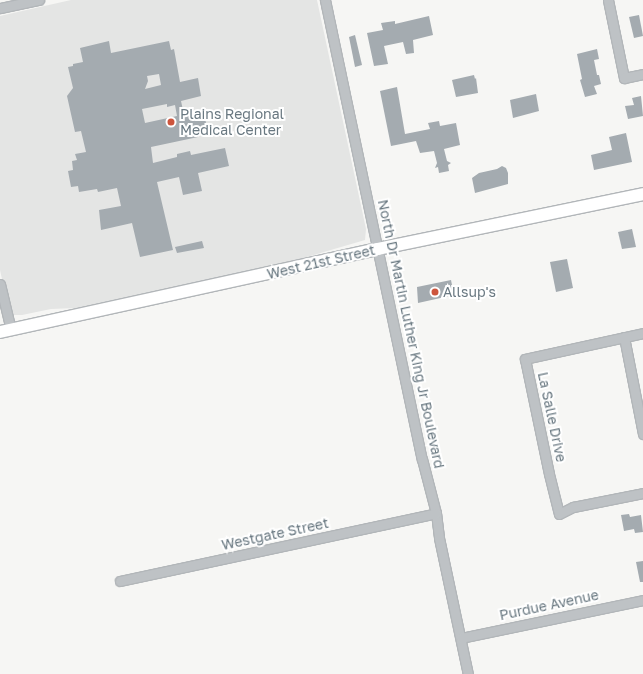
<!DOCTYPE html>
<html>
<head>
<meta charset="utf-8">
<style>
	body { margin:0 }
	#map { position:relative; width:643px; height:674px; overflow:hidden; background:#f6f6f4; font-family:"Golos Text",sans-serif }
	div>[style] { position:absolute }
	.built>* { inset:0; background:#e4e5e4 }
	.building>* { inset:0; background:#a4abb0 }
	.roads { filter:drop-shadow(1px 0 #b2b6b9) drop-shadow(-1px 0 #b2b6b9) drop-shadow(0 1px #b2b6b9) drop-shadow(0 -1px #b2b6b9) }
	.minor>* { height:9px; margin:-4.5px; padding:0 4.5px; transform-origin:4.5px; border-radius:4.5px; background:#bec2c5 }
	.major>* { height:12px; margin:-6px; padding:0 6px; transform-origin:6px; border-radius:6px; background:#fff }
	.dots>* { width:11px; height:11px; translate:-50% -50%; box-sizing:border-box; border:2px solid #fff; border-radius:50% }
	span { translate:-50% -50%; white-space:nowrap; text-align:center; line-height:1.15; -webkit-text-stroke:4px #fff; paint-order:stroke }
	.poi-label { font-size:14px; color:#697881 }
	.left { translate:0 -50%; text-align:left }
	.street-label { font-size:14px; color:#697881 }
</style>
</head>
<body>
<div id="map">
	<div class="built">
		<i style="clip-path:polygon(71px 0,317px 0,366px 229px,365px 240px,300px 259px,76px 308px,51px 309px,22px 315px,12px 315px,9px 311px,0 270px,0 16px)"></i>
	</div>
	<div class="building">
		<i style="clip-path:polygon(639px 15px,643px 36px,634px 38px,629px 17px)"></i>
		<i style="clip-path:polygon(429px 16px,433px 35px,413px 40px,414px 53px,406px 54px,403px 42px,384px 46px,388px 64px,374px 66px,367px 33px,383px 30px,381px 23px,395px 21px,395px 24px)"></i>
		<i style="clip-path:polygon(355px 35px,362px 65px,355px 67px,349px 37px)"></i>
		<i style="clip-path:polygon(evenodd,109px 41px,111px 53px,169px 41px,171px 50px,174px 49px,180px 82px,198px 78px,201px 96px,181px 101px,184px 115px,194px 113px,195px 121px,205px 118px,207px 128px,196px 130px,198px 137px,151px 147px,153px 163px,177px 157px,177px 154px,190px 151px,191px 155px,225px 148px,229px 166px,198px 173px,202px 191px,183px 195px,179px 177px,157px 182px,173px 250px,140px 257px,132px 223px,101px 230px,99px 210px,121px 206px,117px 188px,98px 192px,97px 189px,79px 192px,78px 186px,71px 187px,68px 171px,73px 170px,72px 161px,77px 160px,75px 154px,86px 152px,81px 131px,75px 132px,67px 96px,73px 88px,68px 67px,73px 66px,73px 64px,83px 62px,80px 48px,109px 41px,159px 74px,161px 85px,145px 89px,148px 81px,147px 76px,159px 74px,109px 41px,167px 104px,167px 107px,175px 105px,177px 116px,145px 123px,142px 109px,167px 104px)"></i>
		<i style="clip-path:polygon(597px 49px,599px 59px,594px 60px,597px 75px,599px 75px,601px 84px,594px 86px,597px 94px,585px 97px,580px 80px,582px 79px,577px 54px)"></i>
		<i style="clip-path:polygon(474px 75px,475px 79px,476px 78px,478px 93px,456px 97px,452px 80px)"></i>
		<i style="clip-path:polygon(397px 87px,405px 134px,430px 129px,428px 123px,439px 121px,440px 126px,456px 123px,460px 145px,444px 149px,447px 161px,451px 163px,448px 165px,449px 171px,439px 173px,438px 167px,435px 168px,437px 163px,434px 151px,420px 153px,416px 141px,391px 146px,380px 91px)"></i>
		<i style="clip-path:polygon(536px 94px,539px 111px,513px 118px,510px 100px)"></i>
		<i style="clip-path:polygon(641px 96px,643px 116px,628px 119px,625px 106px,634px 105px,632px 98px)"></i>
		<i style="clip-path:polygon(626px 133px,632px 162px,594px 170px,591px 155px,612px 150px,609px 137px)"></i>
		<i style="clip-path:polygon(502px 166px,506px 168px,508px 173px,508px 184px,475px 193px,472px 178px,479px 173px,497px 169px)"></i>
		<i style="clip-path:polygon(632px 229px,636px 247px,622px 249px,618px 232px)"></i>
		<i style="clip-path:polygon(202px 241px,204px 248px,177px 253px,175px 247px)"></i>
		<i style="clip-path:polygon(567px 259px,573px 288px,556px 292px,550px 262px)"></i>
		<i style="clip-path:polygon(451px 280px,454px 295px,418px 303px,417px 287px)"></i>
		<i style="clip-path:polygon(629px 514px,630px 517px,641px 515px,643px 532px,635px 533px,634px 529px,624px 531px,621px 515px)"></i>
		<i style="clip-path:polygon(643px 561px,643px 582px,640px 582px,636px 562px)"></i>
	</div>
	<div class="roads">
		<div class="minor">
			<i style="left:325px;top:0;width:469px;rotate:78.1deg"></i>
			<i style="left:422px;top:459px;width:56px;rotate:75.5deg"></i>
			<i style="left:436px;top:513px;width:25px;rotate:83deg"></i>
			<i style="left:439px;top:538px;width:139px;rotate:78deg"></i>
			<i style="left:608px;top:0;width:80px;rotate:78.4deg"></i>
			<i style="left:624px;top:78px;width:19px;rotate:-12deg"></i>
			<i style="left:0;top:8px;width:40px;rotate:-12deg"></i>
			<i style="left:0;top:284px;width:47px;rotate:76.6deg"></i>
			<i style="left:643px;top:333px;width:121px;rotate:167.6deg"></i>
			<i style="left:525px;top:359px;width:117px;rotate:78.2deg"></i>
			<i style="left:549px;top:474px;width:41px;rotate:76deg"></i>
			<i style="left:559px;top:514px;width:16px;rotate:-27deg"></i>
			<i style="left:573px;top:507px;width:71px;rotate:-11.3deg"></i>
			<i style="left:624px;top:337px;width:99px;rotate:78.9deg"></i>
			<i style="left:120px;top:581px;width:323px;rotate:-12.1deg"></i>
			<i style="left:461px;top:638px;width:186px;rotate:-11.8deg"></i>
		</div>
		<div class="major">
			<i style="left:0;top:332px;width:387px;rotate:-12.4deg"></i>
			<i style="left:378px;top:249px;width:271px;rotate:-11.7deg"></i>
		</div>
	</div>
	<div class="dots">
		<i style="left:171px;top:122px;background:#cd553d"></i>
		<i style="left:435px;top:292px;background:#cd553d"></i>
	</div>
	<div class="poi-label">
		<span class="left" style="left:180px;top:122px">Plains Regional<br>Medical Center</span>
		<span class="left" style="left:443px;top:292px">Allsup's</span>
	</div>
	<div class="street-label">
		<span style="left:321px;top:262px;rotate:-13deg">West 21st Street</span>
		<span style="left:411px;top:334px;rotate:78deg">North Dr Martin Luther King Jr Boulevard</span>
		<span style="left:552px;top:417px;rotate:78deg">La Salle Drive</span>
		<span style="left:275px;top:534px;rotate:-12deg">Westgate Street</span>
		<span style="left:549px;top:605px;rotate:-12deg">Purdue Avenue</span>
	</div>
</div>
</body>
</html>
